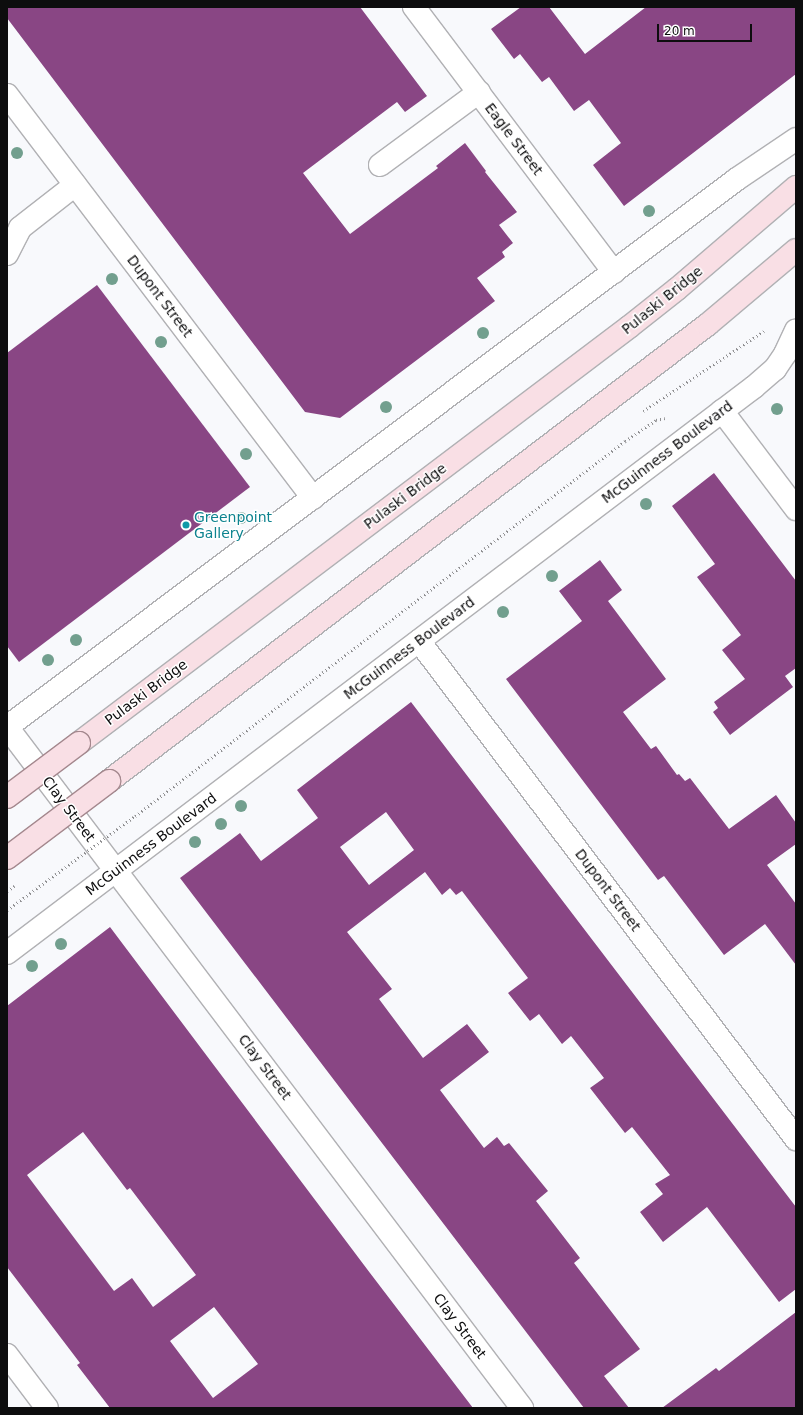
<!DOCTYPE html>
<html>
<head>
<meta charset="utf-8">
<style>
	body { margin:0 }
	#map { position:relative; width:803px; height:1415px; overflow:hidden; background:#f8f9fc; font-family:"DejaVu Sans",sans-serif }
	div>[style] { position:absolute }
	.building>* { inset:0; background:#894684 }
	.path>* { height:2.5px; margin-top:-1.25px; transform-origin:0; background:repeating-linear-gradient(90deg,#919193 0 1px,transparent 0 4px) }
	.roads { filter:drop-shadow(1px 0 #b1b1b4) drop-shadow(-1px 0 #b1b1b4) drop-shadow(0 1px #b1b1b4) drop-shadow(0 -1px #b1b1b4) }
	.minor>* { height:22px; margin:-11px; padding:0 11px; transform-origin:11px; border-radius:11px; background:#fff }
	.major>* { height:22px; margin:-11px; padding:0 11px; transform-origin:11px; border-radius:11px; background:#f9dfe5 }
	.path-bridge>* { height:2.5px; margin-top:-1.25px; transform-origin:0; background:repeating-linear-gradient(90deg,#919193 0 1px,transparent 0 4px) }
	.bridges { filter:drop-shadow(1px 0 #a4888e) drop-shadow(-1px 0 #a4888e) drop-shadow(0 1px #a4888e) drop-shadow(0 -1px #a4888e) }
	.major-bridge>* { height:22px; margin:-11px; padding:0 11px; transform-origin:11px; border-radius:11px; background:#f9dfe5 }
	.trees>* { width:12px; height:12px; margin:-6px; border-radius:50%; background:#729f8e }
	.dots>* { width:11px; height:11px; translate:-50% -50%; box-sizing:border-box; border:2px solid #fff; border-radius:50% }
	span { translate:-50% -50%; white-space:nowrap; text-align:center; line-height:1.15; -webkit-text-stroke:3px #fff; paint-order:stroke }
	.street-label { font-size:14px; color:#0d0d0e }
	.culture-label { font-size:14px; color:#0d838f }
	.left { translate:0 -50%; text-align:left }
	.frame { position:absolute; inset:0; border:8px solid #0d0d0e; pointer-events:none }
	.scale { position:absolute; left:657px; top:24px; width:95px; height:18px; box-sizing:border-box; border:2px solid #0d0d0e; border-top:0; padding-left:5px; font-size:12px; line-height:14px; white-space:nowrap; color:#0d0d0e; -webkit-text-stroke:3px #fff; paint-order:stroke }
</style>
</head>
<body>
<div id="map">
	<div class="building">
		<i style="clip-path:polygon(7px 7px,360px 7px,427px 96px,405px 112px,397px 102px,303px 173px,350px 234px,438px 168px,436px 166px,465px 143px,486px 171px,485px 172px,517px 212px,499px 225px,513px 243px,502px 252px,505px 257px,477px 278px,495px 301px,340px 418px,305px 412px,7px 18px)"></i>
		<i style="clip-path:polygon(521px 7px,549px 7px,585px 54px,646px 7px,796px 7px,796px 74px,624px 206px,593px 165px,621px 143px,589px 100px,574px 111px,549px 77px,542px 82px,520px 54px,514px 59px,491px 29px)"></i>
		<i style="clip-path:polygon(97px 285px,250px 487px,19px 662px,7px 646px,7px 353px)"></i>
		<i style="clip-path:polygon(714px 473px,796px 581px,796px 668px,785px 676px,793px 687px,730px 735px,713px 712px,718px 708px,714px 702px,745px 679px,722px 650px,741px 635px,697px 577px,715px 564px,672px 506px)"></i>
		<i style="clip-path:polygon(600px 560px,622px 590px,608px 601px,666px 679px,623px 712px,651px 749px,656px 746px,677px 775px,679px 774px,685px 781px,690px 778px,729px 829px,776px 795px,796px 823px,796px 844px,767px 865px,796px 904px,796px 965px,765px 924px,724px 955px,664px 876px,658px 880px,506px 679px,582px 621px,559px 591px)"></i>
		<i style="clip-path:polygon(evenodd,411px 702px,796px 1207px,796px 1289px,779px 1302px,707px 1207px,663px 1242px,640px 1212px,663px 1194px,655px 1184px,670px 1175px,632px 1127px,625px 1133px,590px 1088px,604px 1078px,571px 1036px,562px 1044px,539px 1014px,530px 1021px,508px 993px,528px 978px,462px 891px,456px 895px,450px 888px,442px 895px,425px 872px,347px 932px,392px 989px,379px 999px,423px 1058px,467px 1024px,489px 1052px,440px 1090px,484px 1148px,497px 1137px,504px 1146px,509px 1143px,548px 1191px,536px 1201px,580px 1258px,574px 1263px,640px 1349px,604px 1376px,629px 1408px,584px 1408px,180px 878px,240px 833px,261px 861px,318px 818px,297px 790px,411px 702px,386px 812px,414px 850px,369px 885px,340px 847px,386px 812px)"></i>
		<i style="clip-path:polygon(evenodd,110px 927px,370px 1273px,473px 1408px,110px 1408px,77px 1365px,80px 1363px,7px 1267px,7px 1006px,110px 927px,83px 1132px,127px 1190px,130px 1188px,196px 1275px,153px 1307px,132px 1278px,114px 1291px,27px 1175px,83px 1132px,110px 927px,214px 1307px,258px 1364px,213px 1398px,170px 1341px,214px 1307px)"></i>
		<i style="clip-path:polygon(796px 1312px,796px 1408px,662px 1408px,716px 1368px,719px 1371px)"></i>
	</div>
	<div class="path">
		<i style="left:643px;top:411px;width:145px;rotate:-33.5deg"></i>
		<i style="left:135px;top:816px;width:617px;rotate:-37.43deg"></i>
		<i style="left:625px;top:441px;width:37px;rotate:-34deg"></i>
		<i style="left:656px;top:420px;width:9px;rotate:-13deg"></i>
	</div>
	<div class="roads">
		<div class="minor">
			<i style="left:414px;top:7px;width:332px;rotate:53deg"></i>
			<i style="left:7px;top:95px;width:506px;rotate:52.79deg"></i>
			<i style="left:380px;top:165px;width:123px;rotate:-36.4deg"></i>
			<i style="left:7px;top:254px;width:29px;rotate:-63deg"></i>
			<i style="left:20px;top:228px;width:70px;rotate:-38deg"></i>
			<i style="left:722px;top:411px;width:123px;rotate:52.9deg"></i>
			<i style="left:419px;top:641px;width:625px;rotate:52.87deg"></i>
			<i style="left:7px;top:727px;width:913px;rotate:-36.9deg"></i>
			<i style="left:737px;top:179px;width:71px;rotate:-34.1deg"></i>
			<i style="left:7px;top:727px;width:854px;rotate:52.9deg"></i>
			<i style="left:7px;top:953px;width:937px;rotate:-37.15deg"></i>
			<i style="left:754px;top:387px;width:28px;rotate:-41deg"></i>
			<i style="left:775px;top:369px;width:18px;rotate:-56deg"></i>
			<i style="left:785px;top:354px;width:26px;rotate:-65deg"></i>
			<i style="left:7px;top:1355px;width:66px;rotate:53deg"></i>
		</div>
		<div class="major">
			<i style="left:79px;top:743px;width:690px;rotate:-37.1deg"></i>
			<i style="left:629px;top:327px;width:61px;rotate:-38.4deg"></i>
			<i style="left:677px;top:289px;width:157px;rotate:-40.6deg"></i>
			<i style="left:109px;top:781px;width:752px;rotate:-37.33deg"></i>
			<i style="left:707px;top:325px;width:116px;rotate:-40.1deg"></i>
		</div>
	</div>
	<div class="path-bridge">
		<i style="left:7px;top:891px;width:9px;rotate:-36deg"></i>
		<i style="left:7px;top:910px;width:159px;rotate:-36.3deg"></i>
	</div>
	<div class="bridges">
		<div class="major-bridge">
			<i style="left:7px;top:797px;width:90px;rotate:-36.9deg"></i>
			<i style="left:7px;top:858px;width:128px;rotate:-37deg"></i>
		</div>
	</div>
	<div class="trees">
		<i style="left:17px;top:153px"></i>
		<i style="left:649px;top:211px"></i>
		<i style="left:112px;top:279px"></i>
		<i style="left:483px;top:333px"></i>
		<i style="left:161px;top:342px"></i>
		<i style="left:386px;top:407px"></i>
		<i style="left:777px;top:409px"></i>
		<i style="left:246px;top:454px"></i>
		<i style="left:646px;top:504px"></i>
		<i style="left:241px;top:518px"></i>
		<i style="left:552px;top:576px"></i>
		<i style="left:503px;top:612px"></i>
		<i style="left:76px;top:640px"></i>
		<i style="left:48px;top:660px"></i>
		<i style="left:241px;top:806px"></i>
		<i style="left:221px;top:824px"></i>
		<i style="left:195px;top:842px"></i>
		<i style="left:61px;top:944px"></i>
		<i style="left:32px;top:966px"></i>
	</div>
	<div class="dots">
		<i style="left:186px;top:525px;background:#0f9aa8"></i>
	</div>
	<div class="street-label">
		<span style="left:514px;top:139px;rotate:53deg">Eagle Street</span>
		<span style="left:160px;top:296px;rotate:53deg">Dupont Street</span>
		<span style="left:662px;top:300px;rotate:-39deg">Pulaski Bridge</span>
		<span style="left:667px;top:452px;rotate:-37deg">McGuinness Boulevard</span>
		<span style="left:405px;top:496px;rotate:-37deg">Pulaski Bridge</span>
		<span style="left:409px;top:648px;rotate:-37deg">McGuinness Boulevard</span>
		<span style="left:146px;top:692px;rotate:-37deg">Pulaski Bridge</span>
		<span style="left:69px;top:809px;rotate:53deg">Clay Street</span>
		<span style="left:151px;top:844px;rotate:-37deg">McGuinness Boulevard</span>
		<span style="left:608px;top:890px;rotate:53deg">Dupont Street</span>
		<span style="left:265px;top:1067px;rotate:53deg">Clay Street</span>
		<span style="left:460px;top:1326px;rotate:53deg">Clay Street</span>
	</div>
	<div class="culture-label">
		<span class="left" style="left:194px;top:525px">Greenpoint<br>Gallery</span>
	</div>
	<div class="frame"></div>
	<div class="scale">20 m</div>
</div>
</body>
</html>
